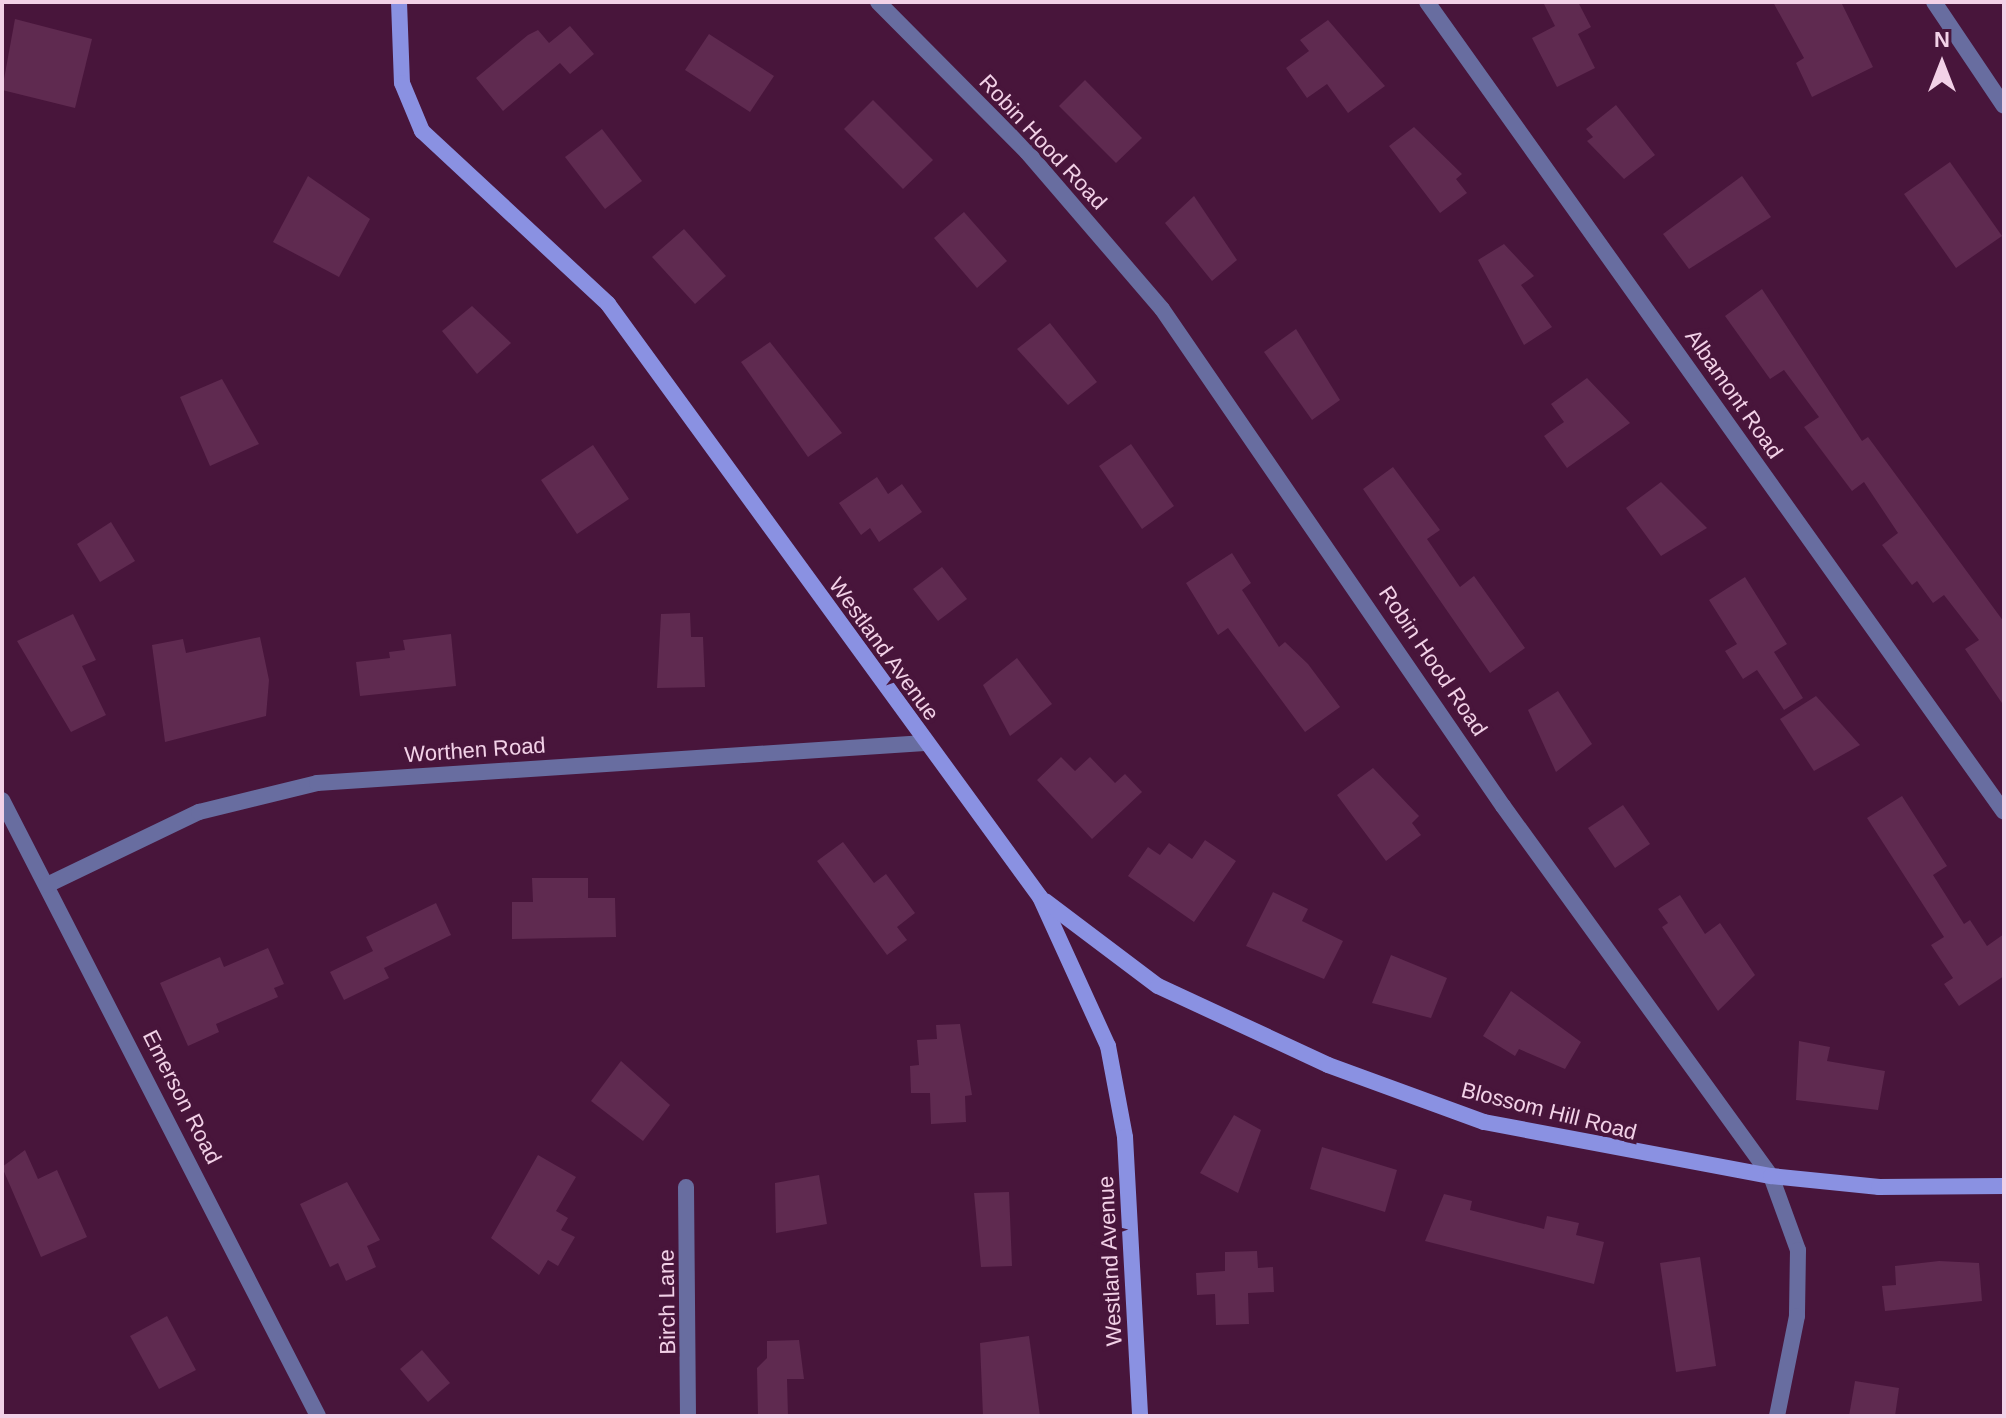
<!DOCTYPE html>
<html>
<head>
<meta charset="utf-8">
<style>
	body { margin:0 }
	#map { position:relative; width:2006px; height:1418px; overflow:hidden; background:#48153b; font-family:Arial,sans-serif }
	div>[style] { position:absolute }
	.building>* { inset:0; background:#5f2a50 }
	.street>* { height:16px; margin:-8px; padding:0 8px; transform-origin:8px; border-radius:8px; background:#686da0 }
	.secondary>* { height:16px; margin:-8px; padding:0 8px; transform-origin:8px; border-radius:8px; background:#8a91e2 }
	span { translate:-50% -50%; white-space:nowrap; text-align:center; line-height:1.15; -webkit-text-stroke:8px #48153b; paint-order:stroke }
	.street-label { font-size:22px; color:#f2d1e7 }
	.frame { position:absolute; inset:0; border:4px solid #f2d1e7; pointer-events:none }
	.north { position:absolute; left:1902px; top:24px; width:80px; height:80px; -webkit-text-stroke:6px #48153b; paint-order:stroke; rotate:0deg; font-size:22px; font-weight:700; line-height:32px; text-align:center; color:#f2d1e7 }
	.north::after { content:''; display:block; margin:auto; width:28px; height:36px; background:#f2d1e7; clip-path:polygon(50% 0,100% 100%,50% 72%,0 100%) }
</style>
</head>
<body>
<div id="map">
	<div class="building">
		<i style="clip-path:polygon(1543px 2px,1578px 2px,1591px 27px,1578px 34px,1595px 68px,1557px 87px,1532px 38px,1555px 26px)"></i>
		<i style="clip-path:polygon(1773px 2px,1841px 2px,1873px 67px,1812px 97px,1796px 63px,1804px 58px)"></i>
		<i style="clip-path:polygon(15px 19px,92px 39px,75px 108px,2px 90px)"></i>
		<i style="clip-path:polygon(1328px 20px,1385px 86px,1348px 113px,1327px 84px,1307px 98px,1286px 68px,1309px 51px,1300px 40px)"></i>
		<i style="clip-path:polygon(570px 26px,594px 54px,570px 74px,560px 63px,503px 111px,476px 78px,528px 35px,538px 30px,549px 43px)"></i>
		<i style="clip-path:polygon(709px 34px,774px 76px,750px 112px,685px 70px)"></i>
		<i style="clip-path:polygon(1085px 80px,1142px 138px,1116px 163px,1059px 106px)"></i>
		<i style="clip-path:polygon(873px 100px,933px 160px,903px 189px,844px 129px)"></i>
		<i style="clip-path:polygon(1616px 105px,1655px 155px,1624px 179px,1587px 141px,1593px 137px,1586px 129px)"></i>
		<i style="clip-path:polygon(1414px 127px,1462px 174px,1456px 179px,1467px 193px,1440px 213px,1389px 146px)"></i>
		<i style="clip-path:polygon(602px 129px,642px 181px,605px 209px,565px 157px)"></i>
		<i style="clip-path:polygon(1950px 162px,2002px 236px,1956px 268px,1904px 194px)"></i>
		<i style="clip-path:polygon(308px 176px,370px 219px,339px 277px,273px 242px)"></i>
		<i style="clip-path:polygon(1742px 176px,1771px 217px,1689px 269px,1663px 234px)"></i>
		<i style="clip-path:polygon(1194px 196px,1237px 260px,1212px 281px,1165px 223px)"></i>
		<i style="clip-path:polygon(964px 212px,1007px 261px,977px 288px,934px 238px)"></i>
		<i style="clip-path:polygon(684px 229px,726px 276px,695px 304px,652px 257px)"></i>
		<i style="clip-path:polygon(1504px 244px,1534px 276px,1521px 285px,1552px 327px,1524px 345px,1478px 260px)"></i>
		<i style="clip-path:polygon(1762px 289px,1862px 441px,1868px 437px,2004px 622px,2004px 706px,1965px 649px,1979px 640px,1944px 595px,1933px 603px,1917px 581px,1912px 585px,1882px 545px,1898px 533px,1864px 482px,1852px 491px,1804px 427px,1819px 417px,1784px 370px,1770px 379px,1725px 316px)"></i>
		<i style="clip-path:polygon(472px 306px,511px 343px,477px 374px,442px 331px)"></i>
		<i style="clip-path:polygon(1050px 323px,1097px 382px,1068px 405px,1017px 349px)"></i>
		<i style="clip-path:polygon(1296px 329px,1340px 400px,1312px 420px,1264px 352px)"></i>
		<i style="clip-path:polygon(770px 342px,842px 433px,808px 457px,741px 362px)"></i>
		<i style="clip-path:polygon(1587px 378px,1630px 423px,1567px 468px,1544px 436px,1564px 422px,1551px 404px)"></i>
		<i style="clip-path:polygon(222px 379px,259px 444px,210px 466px,180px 397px)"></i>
		<i style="clip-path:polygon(1131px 444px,1174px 506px,1142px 529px,1099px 466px)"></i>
		<i style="clip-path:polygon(593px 445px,629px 499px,577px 534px,541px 480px)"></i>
		<i style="clip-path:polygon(1393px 467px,1440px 530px,1427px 539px,1460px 587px,1474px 576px,1525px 648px,1490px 673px,1363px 489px)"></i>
		<i style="clip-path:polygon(877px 477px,888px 494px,902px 484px,922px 512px,879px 542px,870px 528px,861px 535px,839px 503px)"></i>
		<i style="clip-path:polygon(1661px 482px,1707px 528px,1661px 556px,1626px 508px)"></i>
		<i style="clip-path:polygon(111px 522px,135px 561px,100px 582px,77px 544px)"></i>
		<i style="clip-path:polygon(1232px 553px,1251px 583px,1242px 590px,1279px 647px,1285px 642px,1308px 664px,1340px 707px,1305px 732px,1228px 628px,1218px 635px,1186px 583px)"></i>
		<i style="clip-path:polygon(942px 567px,967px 599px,938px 621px,913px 589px)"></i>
		<i style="clip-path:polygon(1745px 577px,1787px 644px,1774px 652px,1803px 698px,1784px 710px,1757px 670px,1743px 679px,1725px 651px,1737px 644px,1709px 600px)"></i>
		<i style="clip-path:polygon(690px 613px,691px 637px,703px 637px,705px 687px,657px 688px,661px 614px)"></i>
		<i style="clip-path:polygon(73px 614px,96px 660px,82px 666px,106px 715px,71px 732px,17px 641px)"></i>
		<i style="clip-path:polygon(451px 634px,456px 686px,360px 696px,356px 662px,390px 658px,389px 652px,405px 650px,403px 640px)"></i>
		<i style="clip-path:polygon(260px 637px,269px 680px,266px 716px,165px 742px,152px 645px,183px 639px,186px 653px)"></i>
		<i style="clip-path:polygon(1017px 658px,1052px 704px,1010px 736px,983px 685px)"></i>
		<i style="clip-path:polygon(1558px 691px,1592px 744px,1556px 772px,1528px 710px)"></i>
		<i style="clip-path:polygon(1816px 696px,1860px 745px,1814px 771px,1780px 719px)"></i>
		<i style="clip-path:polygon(1061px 757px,1075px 771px,1090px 757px,1115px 783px,1125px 774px,1142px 792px,1092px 839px,1037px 780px)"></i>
		<i style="clip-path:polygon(1373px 768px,1419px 816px,1412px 823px,1421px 835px,1386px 861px,1337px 795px)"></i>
		<i style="clip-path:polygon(1902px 796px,1947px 866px,1933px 875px,1964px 924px,1970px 920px,1987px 946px,2004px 934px,2004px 976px,1959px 1006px,1944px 984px,1953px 978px,1931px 945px,1944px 937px,1867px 818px)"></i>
		<i style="clip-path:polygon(1623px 805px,1650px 844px,1615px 868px,1588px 828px)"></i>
		<i style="clip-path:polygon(1205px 840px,1236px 861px,1194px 922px,1128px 876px,1148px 847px,1160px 855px,1169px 843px,1192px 859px)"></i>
		<i style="clip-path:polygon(843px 842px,874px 883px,886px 874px,915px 913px,897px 927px,907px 940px,887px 955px,817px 861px)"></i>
		<i style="clip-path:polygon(532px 878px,588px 878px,588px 898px,615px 898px,616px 937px,512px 939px,512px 902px,533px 902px)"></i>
		<i style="clip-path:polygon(1273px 892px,1308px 909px,1302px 921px,1343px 941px,1324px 979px,1246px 946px)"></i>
		<i style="clip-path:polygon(1680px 895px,1705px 934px,1720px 923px,1755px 975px,1718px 1011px,1662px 927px,1668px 923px,1658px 909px)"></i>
		<i style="clip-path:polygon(436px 903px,451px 935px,384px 968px,389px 978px,344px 1000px,330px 972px,373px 951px,366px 937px)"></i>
		<i style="clip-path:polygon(268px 948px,284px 984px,274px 988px,278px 997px,216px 1024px,219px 1032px,188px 1046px,160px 983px,220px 957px,224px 967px)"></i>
		<i style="clip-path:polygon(1391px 955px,1447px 978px,1431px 1018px,1372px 1003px)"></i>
		<i style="clip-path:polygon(1511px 991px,1581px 1042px,1565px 1069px,1519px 1049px,1515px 1056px,1483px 1036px)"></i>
		<i style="clip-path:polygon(960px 1024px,972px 1095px,965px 1096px,966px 1122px,931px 1124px,930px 1093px,911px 1093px,910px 1066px,919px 1065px,917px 1040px,937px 1039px,936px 1025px)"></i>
		<i style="clip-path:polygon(1799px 1041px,1830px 1047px,1827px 1061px,1885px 1071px,1878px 1110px,1796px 1100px)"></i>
		<i style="clip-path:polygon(621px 1061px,670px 1105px,643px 1141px,591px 1101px)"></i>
		<i style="clip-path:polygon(1234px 1115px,1261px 1130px,1238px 1193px,1200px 1173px)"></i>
		<i style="clip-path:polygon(1322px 1147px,1397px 1170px,1385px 1212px,1310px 1189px)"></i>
		<i style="clip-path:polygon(25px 1150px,38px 1179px,57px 1170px,87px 1237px,41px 1257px,2px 1167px)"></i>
		<i style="clip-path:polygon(538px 1155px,576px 1177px,556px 1211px,568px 1218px,561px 1230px,575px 1237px,558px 1266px,548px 1260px,539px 1275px,491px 1238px)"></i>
		<i style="clip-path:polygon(819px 1175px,827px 1224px,776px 1233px,775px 1183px)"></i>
		<i style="clip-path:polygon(347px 1182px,380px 1240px,367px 1246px,376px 1267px,346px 1281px,338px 1263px,330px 1267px,300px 1204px)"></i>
		<i style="clip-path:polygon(1009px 1192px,1012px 1266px,981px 1267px,974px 1193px)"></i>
		<i style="clip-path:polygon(1444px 1194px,1472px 1201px,1470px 1210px,1544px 1229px,1547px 1216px,1579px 1223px,1576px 1235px,1604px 1242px,1594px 1284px,1425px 1241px)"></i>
		<i style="clip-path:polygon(1257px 1251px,1258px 1268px,1273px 1267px,1274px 1292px,1248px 1293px,1249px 1324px,1216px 1325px,1215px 1294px,1197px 1295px,1196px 1273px,1225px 1271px,1225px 1252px)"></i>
		<i style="clip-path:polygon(1700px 1257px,1716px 1366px,1676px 1372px,1660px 1263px)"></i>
		<i style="clip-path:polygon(1939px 1261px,1979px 1263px,1982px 1301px,1885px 1311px,1882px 1286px,1896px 1285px,1895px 1266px)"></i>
		<i style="clip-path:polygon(167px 1316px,196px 1370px,159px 1389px,130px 1336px)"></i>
		<i style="clip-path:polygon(1029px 1336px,1040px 1416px,983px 1416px,980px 1343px)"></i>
		<i style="clip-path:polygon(799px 1340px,804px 1379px,787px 1379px,788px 1416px,758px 1416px,757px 1368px,767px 1358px,767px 1341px)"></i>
		<i style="clip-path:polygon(422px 1350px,450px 1383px,428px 1402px,400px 1369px)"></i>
		<i style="clip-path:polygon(1855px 1381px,1899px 1388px,1895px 1416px,1849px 1416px)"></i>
	</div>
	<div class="street">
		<i style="left:878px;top:2px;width:211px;rotate:45.2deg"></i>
		<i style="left:1027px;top:152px;width:207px;rotate:49.3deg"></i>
		<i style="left:1162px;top:309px;width:603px;rotate:55.55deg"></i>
		<i style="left:1503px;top:806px;width:457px;rotate:54.1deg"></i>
		<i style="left:1771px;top:1176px;width:79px;rotate:70deg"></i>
		<i style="left:1798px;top:1250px;width:66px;rotate:90.9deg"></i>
		<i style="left:1797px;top:1316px;width:102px;rotate:101.3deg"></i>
		<i style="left:1427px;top:2px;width:994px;rotate:54.54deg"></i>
		<i style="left:1934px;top:2px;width:125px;rotate:56.1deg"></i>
		<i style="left:2px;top:800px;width:692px;rotate:62.84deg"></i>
		<i style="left:47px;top:885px;width:169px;rotate:-25.7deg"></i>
		<i style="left:199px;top:812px;width:122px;rotate:-13.8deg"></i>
		<i style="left:317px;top:783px;width:609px;rotate:-3.76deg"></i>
		<i style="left:686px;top:1187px;width:229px;rotate:89.5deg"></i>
	</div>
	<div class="secondary">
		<i style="left:399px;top:2px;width:81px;rotate:87.9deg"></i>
		<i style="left:402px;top:83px;width:52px;rotate:67.4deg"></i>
		<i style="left:422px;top:131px;width:254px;rotate:42.9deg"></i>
		<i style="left:608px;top:304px;width:734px;rotate:53.93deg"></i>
		<i style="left:1040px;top:897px;width:164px;rotate:65.5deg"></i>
		<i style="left:1108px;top:1046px;width:93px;rotate:79.4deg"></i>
		<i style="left:1125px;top:1137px;width:279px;rotate:86.9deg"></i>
		<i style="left:1045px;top:901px;width:141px;rotate:37deg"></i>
		<i style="left:1158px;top:986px;width:187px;rotate:24.9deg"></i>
		<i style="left:1328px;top:1065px;width:166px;rotate:20.1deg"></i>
		<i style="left:1484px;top:1122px;width:292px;rotate:10.7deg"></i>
		<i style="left:1771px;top:1176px;width:109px;rotate:5.8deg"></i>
		<i style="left:1879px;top:1187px;width:125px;rotate:-0.5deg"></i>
	</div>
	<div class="street-label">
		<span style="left:1043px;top:142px;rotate:47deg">Robin Hood Road</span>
		<span style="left:1734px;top:394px;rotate:55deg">Albamont Road</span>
		<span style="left:884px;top:649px;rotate:54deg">Westland Avenue</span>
		<span style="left:1433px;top:661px;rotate:56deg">Robin Hood Road</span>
		<span style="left:475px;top:750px;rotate:-4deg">Worthen Road</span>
		<span style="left:182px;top:1097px;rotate:63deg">Emerson Road</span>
		<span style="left:1549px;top:1111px;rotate:14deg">Blossom Hill Road</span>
		<span style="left:1110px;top:1261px;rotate:-93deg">Westland Avenue</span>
		<span style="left:667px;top:1302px;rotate:-91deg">Birch Lane</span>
	</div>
	<div class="frame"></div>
	<div class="north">N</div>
</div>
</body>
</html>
